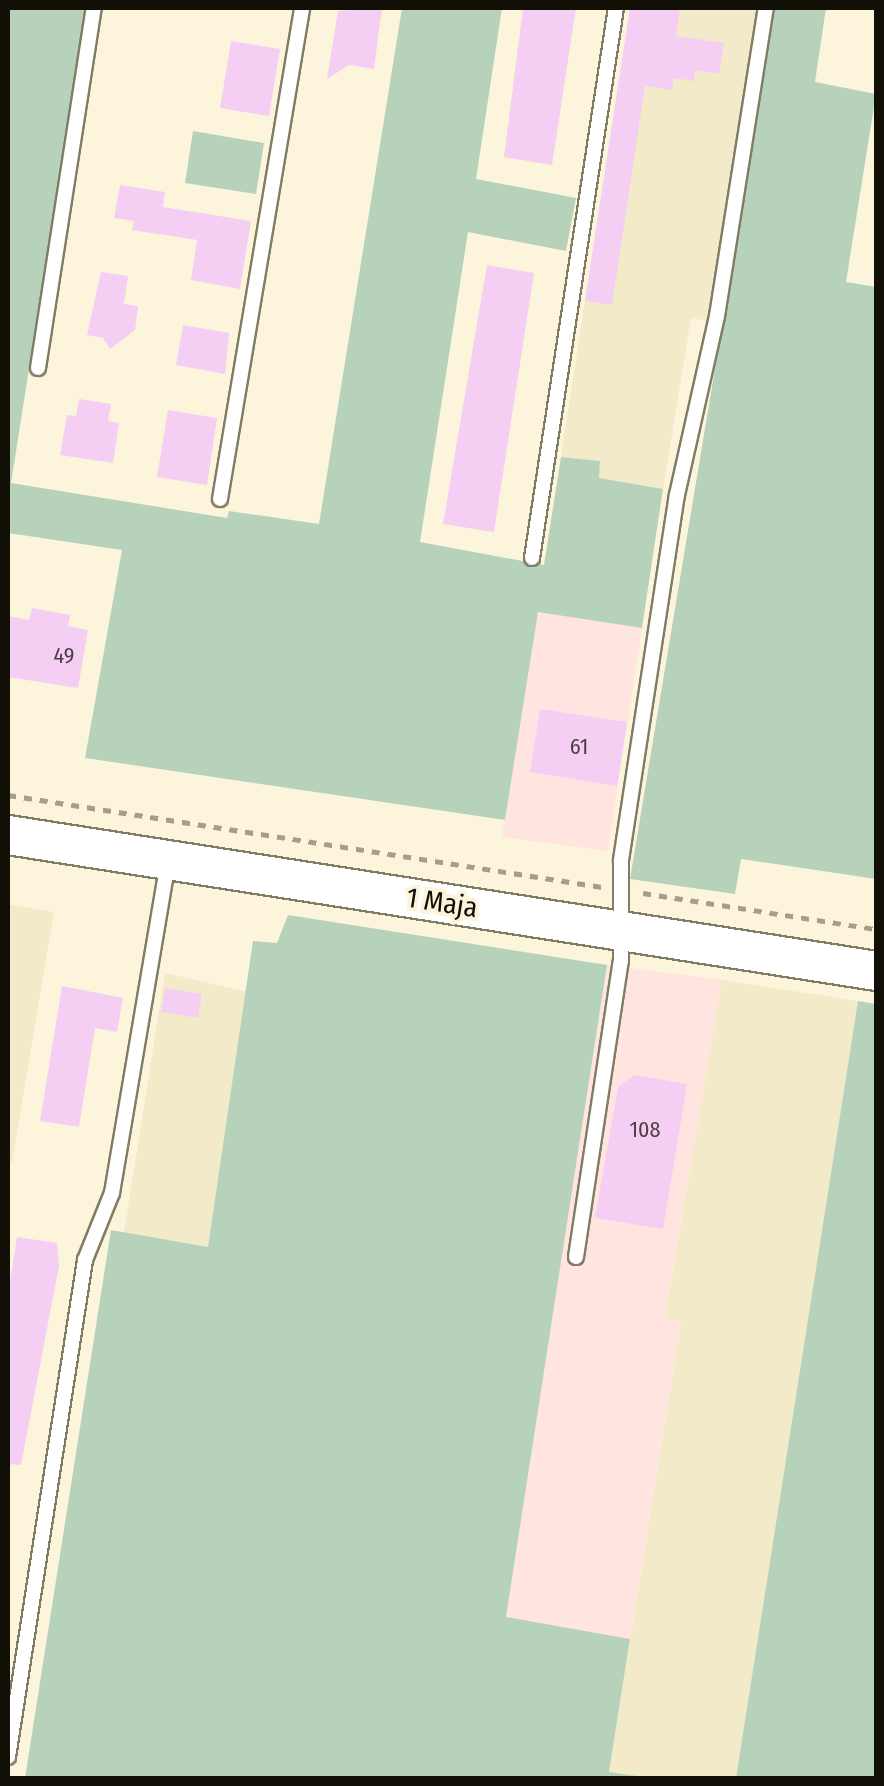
<!DOCTYPE html>
<html>
<head>
<meta charset="utf-8">
<style>
	body { margin:0 }
	#map { position:relative; width:884px; height:1786px; overflow:hidden; background:#fcf5dc; font-family:"Fira Sans Condensed",sans-serif }
	div>[style] { position:absolute }
	.commercial>* { inset:0; background:#ffe4e0 }
	.built>* { inset:0; background:#f2eac9 }
	.green>* { inset:0; background:#b7d2bb }
	.building>* { inset:0; background:#f5cef4 }
	.path>* { height:5px; margin-top:-2.5px; transform-origin:0; background:repeating-linear-gradient(90deg,#a49f8c 0 8px,transparent 0 16px) }
	.roads { filter:drop-shadow(2px 0 #817c65) drop-shadow(-2px 0 #817c65) drop-shadow(0 2px #817c65) drop-shadow(0 -2px #817c65) }
	.lane>* { height:14px; margin:-7px; padding:0 7px; transform-origin:7px; border-radius:7px; background:#fff }
	.secondary>* { height:38px; margin:-19px; padding:0 19px; transform-origin:19px; border-radius:19px; background:#fff }
	span { translate:-50% -50%; white-space:nowrap; text-align:center; line-height:1.15; -webkit-text-stroke:8px #fcf5dc; paint-order:stroke }
	.number-label { font-size:22px; color:#4b3f42 }
	.number-label span { -webkit-text-stroke-width:0 }
	.street-label { font-size:28px; color:#120f07 }
	.frame { position:absolute; inset:0; border:10px solid #120f07; pointer-events:none }
</style>
</head>
<body>
<div id="map">
	<div class="commercial">
		<i style="clip-path:polygon(538px 611px,642px 628px,608px 851px,502px 837px)"></i>
		<i style="clip-path:polygon(607px 965px,722px 980px,665px 1317px,681px 1320px,630px 1639px,506px 1617px)"></i>
	</div>
	<div class="built">
		<i style="clip-path:polygon(630px 8px,760px 8px,709px 321px,691px 318px,663px 489px,598px 478px,600px 461px,561px 457px)"></i>
		<i style="clip-path:polygon(8px 904px,54px 912px,12px 1163px,8px 1162px)"></i>
		<i style="clip-path:polygon(165px 973px,248px 992px,208px 1247px,124px 1233px)"></i>
		<i style="clip-path:polygon(722px 980px,858px 1001px,736px 1778px,652px 1778px,609px 1773px,681px 1321px,665px 1318px)"></i>
	</div>
	<div class="green">
		<i style="clip-path:polygon(8px 8px,86px 8px,11px 483px,227px 518px,229px 511px,319px 524px,402px 8px,502px 8px,476px 179px,576px 198px,566px 251px,468px 232px,420px 542px,544px 565px,561px 457px,600px 461px,599px 478px,663px 489px,642px 628px,538px 612px,505px 820px,85px 758px,122px 550px,8px 533px)"></i>
		<i style="clip-path:polygon(775px 8px,826px 8px,815px 82px,876px 94px,846px 282px,876px 287px,876px 879px,741px 859px,735px 894px,630px 879px)"></i>
		<i style="clip-path:polygon(193px 131px,264px 143px,256px 194px,185px 183px)"></i>
		<i style="clip-path:polygon(288px 915px,607px 965px,506px 1617px,630px 1639px,609px 1772px,651px 1778px,25px 1778px,111px 1230px,208px 1247px,253px 941px,277px 943px)"></i>
		<i style="clip-path:polygon(858px 1001px,876px 1004px,876px 1778px,736px 1778px)"></i>
	</div>
	<div class="building">
		<i style="clip-path:polygon(382px 8px,374px 69px,349px 65px,327px 79px,338px 11px)"></i>
		<i style="clip-path:polygon(523px 8px,576px 8px,552px 165px,504px 157px)"></i>
		<i style="clip-path:polygon(630px 8px,680px 8px,676px 36px,724px 43px,719px 74px,695px 70px,694px 81px,674px 78px,672px 90px,645px 86px,612px 305px,585px 301px)"></i>
		<i style="clip-path:polygon(231px 41px,280px 49px,269px 116px,220px 108px)"></i>
		<i style="clip-path:polygon(120px 185px,165px 192px,163px 207px,251px 221px,240px 289px,191px 280px,197px 240px,132px 230px,134px 221px,114px 218px)"></i>
		<i style="clip-path:polygon(487px 265px,534px 273px,494px 532px,443px 524px)"></i>
		<i style="clip-path:polygon(101px 272px,128px 276px,124px 304px,138px 306px,135px 330px,110px 349px,103px 338px,87px 335px)"></i>
		<i style="clip-path:polygon(183px 325px,229px 333px,225px 374px,176px 365px)"></i>
		<i style="clip-path:polygon(79px 399px,111px 404px,108px 421px,119px 423px,113px 463px,60px 455px,67px 415px,76px 416px)"></i>
		<i style="clip-path:polygon(168px 410px,217px 418px,207px 485px,157px 477px)"></i>
		<i style="clip-path:polygon(32px 608px,70px 615px,68px 626px,88px 630px,78px 688px,8px 677px,8px 616px,29px 620px)"></i>
		<i style="clip-path:polygon(540px 709px,627px 722px,617px 786px,530px 772px)"></i>
		<i style="clip-path:polygon(62px 986px,123px 998px,117px 1032px,95px 1028px,79px 1127px,40px 1121px)"></i>
		<i style="clip-path:polygon(165px 988px,202px 994px,198px 1018px,161px 1012px)"></i>
		<i style="clip-path:polygon(634px 1075px,687px 1084px,663px 1229px,595px 1218px,618px 1087px)"></i>
		<i style="clip-path:polygon(17px 1237px,57px 1243px,59px 1266px,21px 1465px,8px 1464px,8px 1294px)"></i>
	</div>
	<div class="path">
		<i style="left:8px;top:795px;width:601px;rotate:8.8deg"></i>
		<i style="left:643px;top:893px;width:236px;rotate:8.8deg"></i>
	</div>
	<div class="roads">
		<div class="lane">
			<i style="left:38px;top:368px;width:364px;rotate:-81.2deg"></i>
			<i style="left:220px;top:499px;width:498px;rotate:-80.5deg"></i>
			<i style="left:532px;top:558px;width:556px;rotate:-81.32deg"></i>
			<i style="left:576px;top:1257px;width:299px;rotate:-81.4deg"></i>
			<i style="left:621px;top:961px;width:101px;rotate:-90deg"></i>
			<i style="left:621px;top:860px;width:369px;rotate:-81.3deg"></i>
			<i style="left:677px;top:495px;width:183px;rotate:-77.4deg"></i>
			<i style="left:717px;top:316px;width:312px;rotate:-81deg"></i>
			<i style="left:8px;top:1757px;width:503px;rotate:-81.19deg"></i>
			<i style="left:85px;top:1260px;width:72px;rotate:-68.1deg"></i>
			<i style="left:112px;top:1193px;width:337px;rotate:-80.4deg"></i>
		</div>
		<div class="secondary">
			<i style="left:8px;top:835px;width:879px;rotate:8.9deg"></i>
		</div>
	</div>
	<div class="number-label">
		<span style="left:64px;top:656px">49</span>
		<span style="left:579px;top:747px">61</span>
		<span style="left:645px;top:1130px">108</span>
	</div>
	<div class="street-label">
		<span style="left:442px;top:903px;rotate:9deg">1 Maja</span>
	</div>
	<div class="frame"></div>
</div>
</body>
</html>
